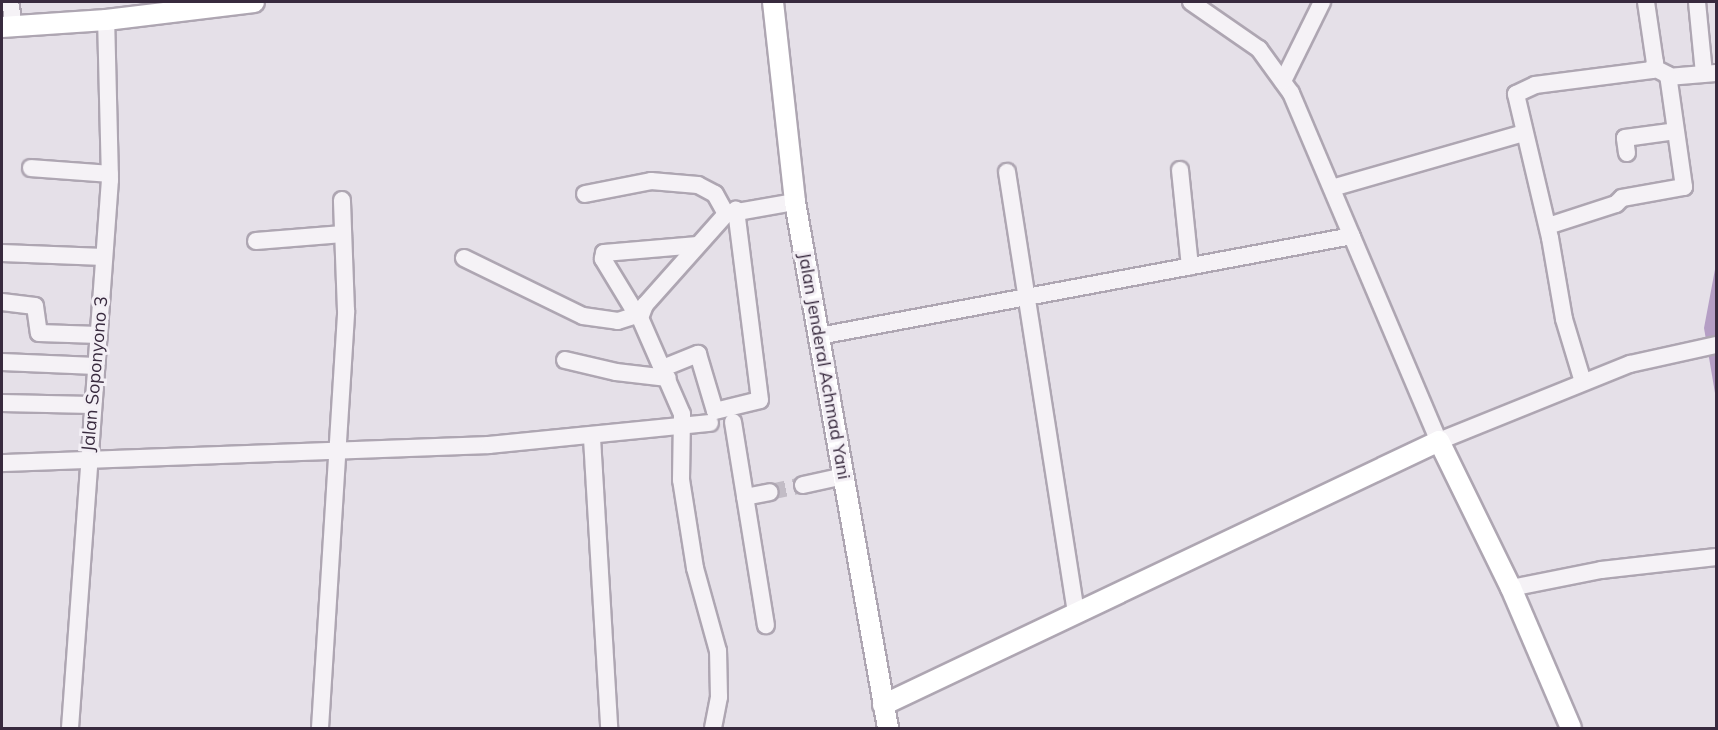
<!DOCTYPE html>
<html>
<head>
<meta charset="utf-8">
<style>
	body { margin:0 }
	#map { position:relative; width:1718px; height:730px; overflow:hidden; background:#e5e0e8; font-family:Mulish,sans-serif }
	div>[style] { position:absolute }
	.water>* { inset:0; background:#b59ec5 }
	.minor-tunnel>* { height:16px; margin-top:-8px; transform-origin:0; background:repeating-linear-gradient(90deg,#c2bcc6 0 16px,transparent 0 24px) }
	.roads { filter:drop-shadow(2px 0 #aea6b2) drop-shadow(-2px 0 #aea6b2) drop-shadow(0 2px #aea6b2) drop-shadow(0 -2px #aea6b2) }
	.minor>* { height:16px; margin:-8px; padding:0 8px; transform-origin:8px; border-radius:8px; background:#f5f2f6 }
	.major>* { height:20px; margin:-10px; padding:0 10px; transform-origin:10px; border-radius:10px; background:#fff }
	span { translate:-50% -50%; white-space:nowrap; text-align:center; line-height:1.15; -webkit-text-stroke:6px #f3eff5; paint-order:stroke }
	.street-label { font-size:18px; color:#382a3e }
	.frame { position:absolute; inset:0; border:3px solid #382a3e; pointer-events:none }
</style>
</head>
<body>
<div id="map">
	<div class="water">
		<i style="clip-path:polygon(1716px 264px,1716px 399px,1704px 328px)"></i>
	</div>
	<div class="minor-tunnel">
		<i style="left:770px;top:492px;width:34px;rotate:-12deg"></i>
	</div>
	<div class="roads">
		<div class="minor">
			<i style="left:10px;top:2px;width:23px;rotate:80deg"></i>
			<i style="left:1191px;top:2px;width:83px;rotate:34.7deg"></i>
			<i style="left:1259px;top:49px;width:54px;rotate:54deg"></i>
			<i style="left:1291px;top:93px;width:378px;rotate:67deg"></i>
			<i style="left:1439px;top:441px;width:206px;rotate:-22deg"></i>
			<i style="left:1630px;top:364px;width:88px;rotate:-12.5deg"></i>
			<i style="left:1697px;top:2px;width:72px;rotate:84.4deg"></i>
			<i style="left:1668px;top:77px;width:48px;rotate:-4.8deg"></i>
			<i style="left:1283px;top:81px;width:88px;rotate:-63.7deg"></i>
			<i style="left:1627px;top:153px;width:15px;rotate:-98deg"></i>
			<i style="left:1625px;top:138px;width:51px;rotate:-7.8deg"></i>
			<i style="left:31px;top:168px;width:79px;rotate:4.3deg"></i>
			<i style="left:1180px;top:170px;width:97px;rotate:84.1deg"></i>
			<i style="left:1007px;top:172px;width:446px;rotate:81.1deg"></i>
			<i style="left:1332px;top:188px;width:200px;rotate:-16deg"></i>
			<i style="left:585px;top:194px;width:67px;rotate:-11.1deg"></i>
			<i style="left:651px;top:181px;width:47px;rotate:4.9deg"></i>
			<i style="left:698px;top:185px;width:19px;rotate:28deg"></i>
			<i style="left:715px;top:194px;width:23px;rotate:61deg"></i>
			<i style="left:1548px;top:226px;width:71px;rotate:-17.9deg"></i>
			<i style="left:1616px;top:204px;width:8px;rotate:-45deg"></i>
			<i style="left:1622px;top:198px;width:63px;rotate:-10.1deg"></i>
			<i style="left:1684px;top:187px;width:113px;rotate:-98.1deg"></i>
			<i style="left:1668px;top:75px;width:16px;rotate:-153deg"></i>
			<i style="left:256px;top:241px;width:87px;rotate:-4.6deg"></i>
			<i style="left:2px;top:253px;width:102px;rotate:2.2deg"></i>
			<i style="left:464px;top:258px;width:132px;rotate:26deg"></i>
			<i style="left:583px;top:316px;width:35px;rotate:8deg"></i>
			<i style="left:618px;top:321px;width:20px;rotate:-18deg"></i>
			<i style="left:637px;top:315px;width:4px;rotate:45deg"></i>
			<i style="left:2px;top:302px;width:33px;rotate:7deg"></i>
			<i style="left:35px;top:306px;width:27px;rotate:82deg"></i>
			<i style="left:39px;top:333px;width:60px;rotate:1.9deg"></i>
			<i style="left:637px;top:315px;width:66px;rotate:-121.3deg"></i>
			<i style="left:603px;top:259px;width:6px;rotate:-81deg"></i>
			<i style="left:604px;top:253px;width:94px;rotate:-4.9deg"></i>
			<i style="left:819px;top:336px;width:542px;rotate:-10.63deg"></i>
			<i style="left:565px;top:360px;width:52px;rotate:13.2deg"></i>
			<i style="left:616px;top:372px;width:52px;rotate:6.6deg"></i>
			<i style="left:2px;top:362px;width:94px;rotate:2.4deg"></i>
			<i style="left:663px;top:368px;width:38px;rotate:-22deg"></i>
			<i style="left:698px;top:354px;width:59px;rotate:73.4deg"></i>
			<i style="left:715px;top:411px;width:46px;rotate:-13.7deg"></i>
			<i style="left:760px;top:400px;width:192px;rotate:-97.2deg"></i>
			<i style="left:1583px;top:382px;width:66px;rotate:-106.8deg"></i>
			<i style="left:1564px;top:319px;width:82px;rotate:-99.8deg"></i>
			<i style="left:1550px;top:238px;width:148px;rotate:-103.3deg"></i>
			<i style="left:1516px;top:94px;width:21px;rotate:-25deg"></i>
			<i style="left:1535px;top:85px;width:118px;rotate:-7.3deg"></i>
			<i style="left:1652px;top:70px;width:8px;rotate:-67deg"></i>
			<i style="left:1655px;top:63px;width:62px;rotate:-98.4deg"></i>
			<i style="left:2px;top:403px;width:90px;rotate:1.3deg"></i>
			<i style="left:733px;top:422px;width:206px;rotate:80.8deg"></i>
			<i style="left:592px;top:438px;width:290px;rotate:86.6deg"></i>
			<i style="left:2px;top:463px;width:487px;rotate:-2.1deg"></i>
			<i style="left:489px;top:445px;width:222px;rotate:-5.7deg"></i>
			<i style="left:803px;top:485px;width:42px;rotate:-12.4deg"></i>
			<i style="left:745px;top:497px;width:25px;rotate:-11deg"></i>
			<i style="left:1511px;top:588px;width:92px;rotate:-11.3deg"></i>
			<i style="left:1601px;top:570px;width:116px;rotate:-6.4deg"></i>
			<i style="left:70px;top:728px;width:549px;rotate:-85.83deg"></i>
			<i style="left:110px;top:180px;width:160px;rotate:-91.4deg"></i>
			<i style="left:320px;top:728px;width:418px;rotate:-86.4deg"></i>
			<i style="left:346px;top:311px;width:111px;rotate:-92.1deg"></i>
			<i style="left:713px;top:728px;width:32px;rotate:-79deg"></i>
			<i style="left:719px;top:697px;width:46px;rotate:-91.2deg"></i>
			<i style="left:718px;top:651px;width:86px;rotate:-105.5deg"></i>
			<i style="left:695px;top:568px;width:89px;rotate:-99deg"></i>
			<i style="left:681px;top:480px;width:66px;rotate:-89.1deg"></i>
			<i style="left:682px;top:414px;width:105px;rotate:-113.6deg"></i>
			<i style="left:640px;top:318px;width:14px;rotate:-69deg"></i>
			<i style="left:645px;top:305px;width:122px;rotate:-48.3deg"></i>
			<i style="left:726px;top:214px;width:70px;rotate:-9.9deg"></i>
		</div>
		<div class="major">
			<i style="left:773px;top:2px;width:201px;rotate:83.7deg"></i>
			<i style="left:795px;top:202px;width:534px;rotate:79.97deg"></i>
			<i style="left:2px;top:27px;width:104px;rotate:-3.9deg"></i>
			<i style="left:106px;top:20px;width:149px;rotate:-6.9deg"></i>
			<i style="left:883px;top:705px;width:615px;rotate:-25.4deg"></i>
			<i style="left:1439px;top:441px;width:164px;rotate:63.9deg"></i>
			<i style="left:1511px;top:588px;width:152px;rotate:66.8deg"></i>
		</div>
	</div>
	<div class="street-label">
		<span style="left:824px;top:366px;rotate:80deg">Jalan Jenderal Achmad Yani</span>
		<span style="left:95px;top:374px;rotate:-85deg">Jalan Soponyono 3</span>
	</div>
	<div class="frame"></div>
</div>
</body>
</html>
